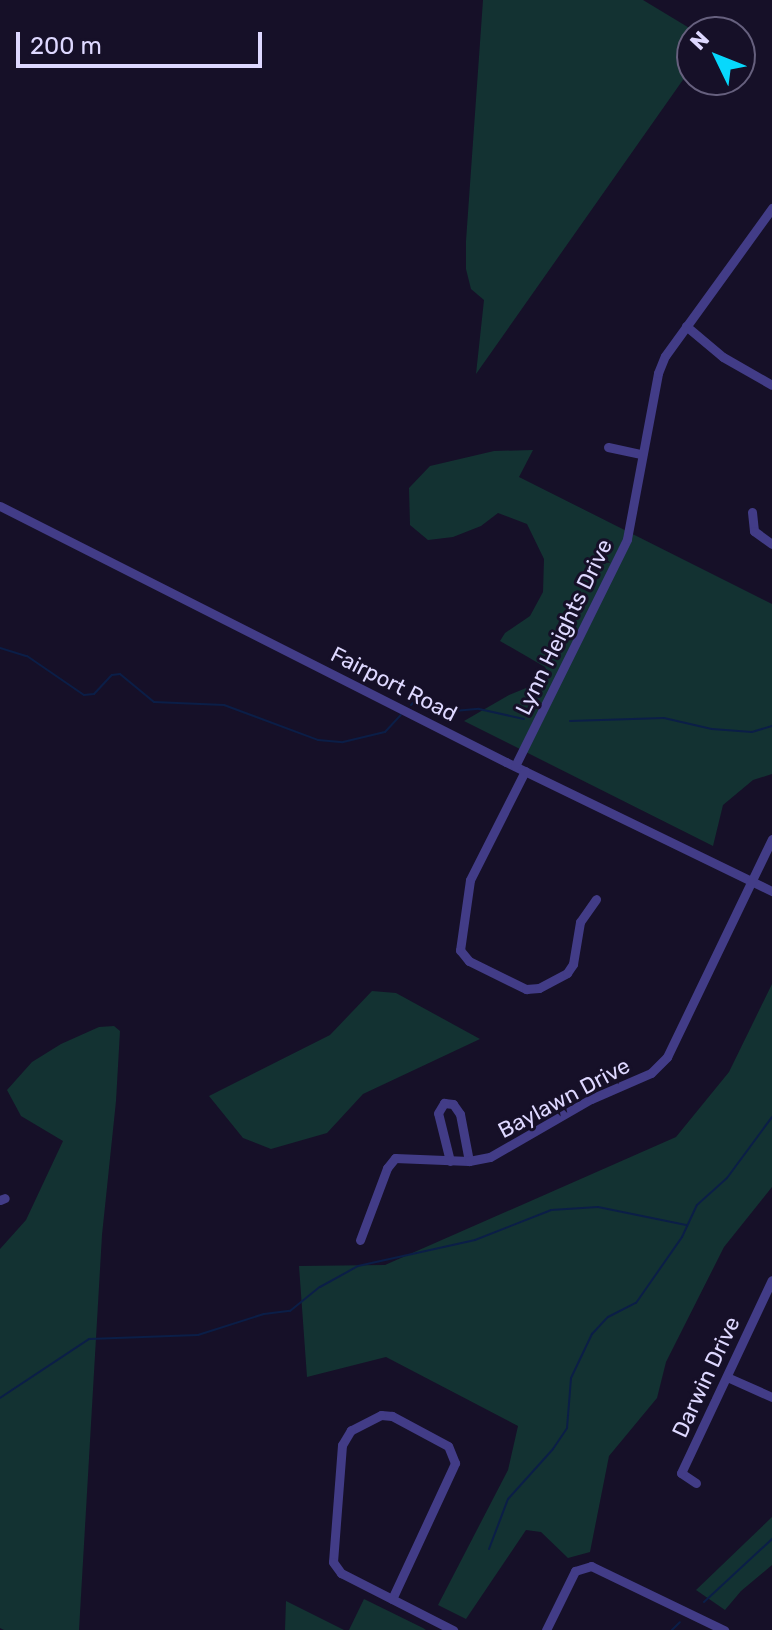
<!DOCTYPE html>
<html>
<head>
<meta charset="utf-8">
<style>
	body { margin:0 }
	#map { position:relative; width:772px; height:1630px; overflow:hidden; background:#161028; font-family:Rubik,sans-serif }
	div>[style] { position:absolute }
	.green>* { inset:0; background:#133232 }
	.stream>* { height:2px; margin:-1px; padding:0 1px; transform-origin:1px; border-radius:1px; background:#0b1e47 }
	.street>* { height:9px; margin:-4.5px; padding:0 4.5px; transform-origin:4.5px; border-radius:4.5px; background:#423c87 }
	span { translate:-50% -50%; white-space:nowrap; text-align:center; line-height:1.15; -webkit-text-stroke:6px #161028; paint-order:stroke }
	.street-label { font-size:22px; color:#ded8ff }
	.north { position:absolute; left:676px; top:16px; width:80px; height:80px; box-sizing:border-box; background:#161028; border:2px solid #66607e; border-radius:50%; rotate:313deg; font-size:22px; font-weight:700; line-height:32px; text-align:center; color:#ded8ff }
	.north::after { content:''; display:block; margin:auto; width:28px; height:36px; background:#07d8fc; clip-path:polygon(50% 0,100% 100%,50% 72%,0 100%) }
	.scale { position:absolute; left:16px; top:32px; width:246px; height:36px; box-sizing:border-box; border:4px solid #ded8ff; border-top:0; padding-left:10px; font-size:24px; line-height:28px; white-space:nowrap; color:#ded8ff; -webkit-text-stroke:6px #161028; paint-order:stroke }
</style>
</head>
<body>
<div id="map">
	<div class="green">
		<i style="clip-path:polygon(483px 0,643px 0,696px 32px,692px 32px,692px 67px,476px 374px,484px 300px,471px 289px,466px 269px,466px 241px)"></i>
		<i style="clip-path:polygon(533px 450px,519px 477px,772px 604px,772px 774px,753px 780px,723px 805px,713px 846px,464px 721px,509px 695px,536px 684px,548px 674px,545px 667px,500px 641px,505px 633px,530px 616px,543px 592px,544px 559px,527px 524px,498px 513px,481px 526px,453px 537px,428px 540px,410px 525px,409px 488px,430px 466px,494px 451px)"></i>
		<i style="clip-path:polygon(772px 984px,772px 1187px,724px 1247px,666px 1362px,657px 1398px,609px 1456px,590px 1552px,568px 1558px,541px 1532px,526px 1530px,466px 1619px,438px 1605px,508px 1470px,518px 1426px,386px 1357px,307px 1377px,299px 1266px,385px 1265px,676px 1137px,729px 1072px)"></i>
		<i style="clip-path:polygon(372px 991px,396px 993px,480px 1039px,363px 1094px,327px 1133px,271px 1149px,243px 1138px,209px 1096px,330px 1035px)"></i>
		<i style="clip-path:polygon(114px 1026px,120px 1031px,116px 1101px,102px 1235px,79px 1630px,4px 1630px,0 1628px,0 1249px,26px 1220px,63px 1141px,21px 1116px,7px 1090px,32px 1062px,61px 1044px,99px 1027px)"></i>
		<i style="clip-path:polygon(772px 1517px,772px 1565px,741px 1591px,725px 1610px,696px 1590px)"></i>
		<i style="clip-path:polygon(364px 1599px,423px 1628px,426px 1630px,349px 1630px)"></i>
		<i style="clip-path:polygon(286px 1601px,344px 1630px,285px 1630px)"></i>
	</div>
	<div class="stream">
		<i style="left:0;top:648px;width:28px;rotate:17deg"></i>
		<i style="left:27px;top:656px;width:69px;rotate:34.4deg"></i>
		<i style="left:84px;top:695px;width:10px;rotate:-6deg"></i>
		<i style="left:94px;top:694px;width:26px;rotate:-47deg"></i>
		<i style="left:112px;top:675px;width:8px;rotate:-7deg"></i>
		<i style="left:120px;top:674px;width:44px;rotate:39.5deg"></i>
		<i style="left:154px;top:702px;width:70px;rotate:2.5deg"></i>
		<i style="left:224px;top:705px;width:100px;rotate:20.4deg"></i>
		<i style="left:318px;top:740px;width:25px;rotate:5deg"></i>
		<i style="left:343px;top:742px;width:43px;rotate:-13.4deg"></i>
		<i style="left:385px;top:732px;width:23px;rotate:-47deg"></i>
		<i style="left:411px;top:705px;width:7px;rotate:-45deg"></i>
		<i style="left:416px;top:700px;width:40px;rotate:16deg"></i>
		<i style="left:454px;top:711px;width:25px;rotate:-5deg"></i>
		<i style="left:479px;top:709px;width:46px;rotate:12.5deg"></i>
		<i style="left:570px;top:721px;width:94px;rotate:-1.8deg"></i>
		<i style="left:664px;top:718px;width:49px;rotate:12.9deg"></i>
		<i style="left:712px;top:729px;width:40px;rotate:4.3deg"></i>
		<i style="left:752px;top:732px;width:21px;rotate:-17deg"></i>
		<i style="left:0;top:1398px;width:107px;rotate:-33.5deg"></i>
		<i style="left:89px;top:1339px;width:109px;rotate:-2.1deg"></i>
		<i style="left:198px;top:1335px;width:69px;rotate:-17.7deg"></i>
		<i style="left:264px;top:1314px;width:26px;rotate:-7deg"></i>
		<i style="left:290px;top:1311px;width:38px;rotate:-39deg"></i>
		<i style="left:320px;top:1287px;width:43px;rotate:-28.9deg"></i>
		<i style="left:358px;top:1266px;width:120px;rotate:-12.5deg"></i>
		<i style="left:475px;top:1240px;width:82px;rotate:-21.5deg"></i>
		<i style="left:551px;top:1210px;width:47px;rotate:-3.7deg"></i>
		<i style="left:598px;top:1207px;width:90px;rotate:11.6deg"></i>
		<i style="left:489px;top:1549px;width:53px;rotate:-69.2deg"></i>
		<i style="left:508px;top:1499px;width:67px;rotate:-48deg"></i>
		<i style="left:553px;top:1449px;width:25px;rotate:-56deg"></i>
		<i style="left:567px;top:1428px;width:50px;rotate:-85.4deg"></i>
		<i style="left:571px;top:1378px;width:49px;rotate:-64.5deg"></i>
		<i style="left:592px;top:1334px;width:23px;rotate:-47deg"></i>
		<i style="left:608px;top:1317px;width:31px;rotate:-27deg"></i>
		<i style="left:636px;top:1303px;width:80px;rotate:-55.1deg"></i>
		<i style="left:682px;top:1237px;width:35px;rotate:-65deg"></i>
		<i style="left:697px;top:1205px;width:40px;rotate:-42deg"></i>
		<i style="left:727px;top:1178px;width:76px;rotate:-53.6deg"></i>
		<i style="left:704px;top:1602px;width:93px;rotate:-42.8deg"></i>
		<i style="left:672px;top:1630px;width:11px;rotate:-45deg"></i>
	</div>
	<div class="street">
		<i style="left:686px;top:326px;width:48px;rotate:40deg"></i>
		<i style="left:723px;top:357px;width:56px;rotate:29.7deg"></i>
		<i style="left:608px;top:447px;width:35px;rotate:12deg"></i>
		<i style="left:0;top:506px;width:567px;rotate:26.84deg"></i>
		<i style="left:506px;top:762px;width:296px;rotate:25.9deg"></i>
		<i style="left:752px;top:512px;width:19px;rotate:84deg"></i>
		<i style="left:754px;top:531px;width:22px;rotate:36deg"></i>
		<i style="left:515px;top:766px;width:253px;rotate:-63.7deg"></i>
		<i style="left:627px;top:539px;width:169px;rotate:-79.4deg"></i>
		<i style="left:658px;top:373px;width:18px;rotate:-68deg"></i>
		<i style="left:665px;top:356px;width:183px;rotate:-54.1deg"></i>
		<i style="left:525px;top:771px;width:122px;rotate:116.8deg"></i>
		<i style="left:470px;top:880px;width:71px;rotate:98.1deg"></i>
		<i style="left:460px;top:950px;width:14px;rotate:51deg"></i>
		<i style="left:469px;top:961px;width:64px;rotate:26.2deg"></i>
		<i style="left:526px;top:989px;width:13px;rotate:-4deg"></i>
		<i style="left:539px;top:988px;width:32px;rotate:-28deg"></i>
		<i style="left:567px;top:973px;width:11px;rotate:-56deg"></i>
		<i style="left:573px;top:964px;width:43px;rotate:-80.5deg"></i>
		<i style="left:580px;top:922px;width:28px;rotate:-55deg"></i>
		<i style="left:450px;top:1161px;width:49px;rotate:-104deg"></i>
		<i style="left:438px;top:1113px;width:12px;rotate:-59deg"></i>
		<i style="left:444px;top:1103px;width:9px;rotate:6deg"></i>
		<i style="left:453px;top:1104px;width:12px;rotate:55deg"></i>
		<i style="left:460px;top:1114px;width:48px;rotate:79.2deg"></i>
		<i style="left:0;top:1200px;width:5px;rotate:-22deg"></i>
		<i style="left:360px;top:1240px;width:77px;rotate:-69.4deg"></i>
		<i style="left:387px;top:1168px;width:13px;rotate:-51deg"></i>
		<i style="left:395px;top:1158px;width:74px;rotate:2.3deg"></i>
		<i style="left:469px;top:1161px;width:21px;rotate:-11deg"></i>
		<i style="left:490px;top:1157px;width:116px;rotate:-29.9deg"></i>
		<i style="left:591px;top:1099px;width:65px;rotate:-23.4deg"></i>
		<i style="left:651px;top:1073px;width:23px;rotate:-45deg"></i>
		<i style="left:667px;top:1057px;width:242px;rotate:-64.3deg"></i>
		<i style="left:727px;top:1377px;width:49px;rotate:24deg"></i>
		<i style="left:696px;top:1483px;width:18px;rotate:-146deg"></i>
		<i style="left:681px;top:1473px;width:213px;rotate:-64.8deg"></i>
		<i style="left:392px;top:1599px;width:150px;rotate:-65.1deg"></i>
		<i style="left:455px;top:1463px;width:18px;rotate:-112deg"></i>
		<i style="left:448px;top:1446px;width:64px;rotate:-151.8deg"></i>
		<i style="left:392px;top:1416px;width:11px;rotate:-175deg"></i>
		<i style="left:381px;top:1415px;width:34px;rotate:153deg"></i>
		<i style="left:351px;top:1430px;width:17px;rotate:121deg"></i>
		<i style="left:342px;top:1445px;width:117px;rotate:94.4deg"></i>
		<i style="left:333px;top:1562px;width:14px;rotate:54deg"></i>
		<i style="left:341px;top:1573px;width:126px;rotate:27deg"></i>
		<i style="left:546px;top:1630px;width:66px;rotate:-63.8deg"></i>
		<i style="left:575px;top:1571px;width:17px;rotate:-17deg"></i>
		<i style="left:591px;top:1566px;width:148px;rotate:25.7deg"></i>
	</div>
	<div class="street-label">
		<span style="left:564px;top:627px;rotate:-64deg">Lynn Heights Drive</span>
		<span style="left:394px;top:684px;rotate:27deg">Fairport Road</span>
		<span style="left:564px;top:1098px;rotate:-28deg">Baylawn Drive</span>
		<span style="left:706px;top:1377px;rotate:-65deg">Darwin Drive</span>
	</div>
	<div class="north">N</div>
	<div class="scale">200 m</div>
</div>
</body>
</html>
